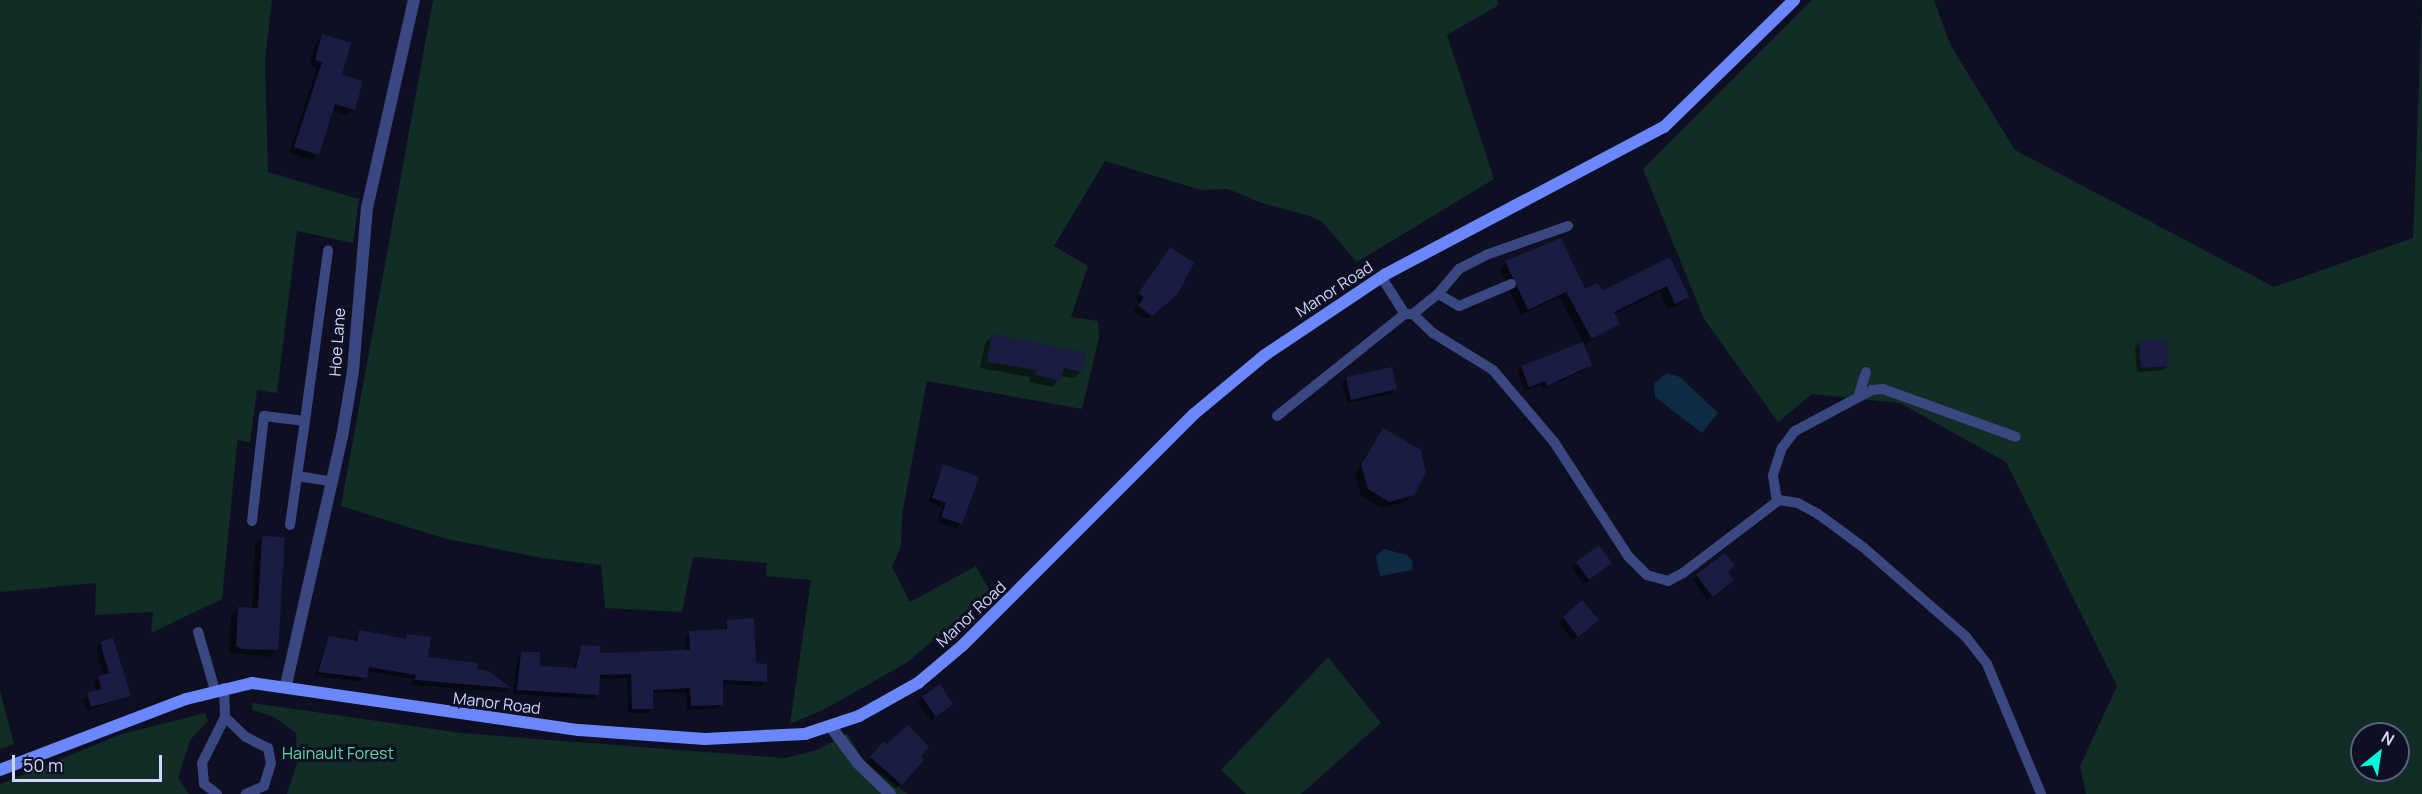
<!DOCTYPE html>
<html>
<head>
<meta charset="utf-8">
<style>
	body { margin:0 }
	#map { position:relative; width:2422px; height:794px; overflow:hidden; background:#0e0f23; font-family:Manrope,sans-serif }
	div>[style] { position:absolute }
	.green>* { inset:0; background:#112d26 }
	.water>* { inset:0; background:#0c2d44 }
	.shadow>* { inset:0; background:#0007 }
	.building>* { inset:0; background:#1b1c43 }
	.lane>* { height:10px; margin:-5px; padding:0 5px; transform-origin:5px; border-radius:5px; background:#3a4781 }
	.street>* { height:12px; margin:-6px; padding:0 6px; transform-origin:6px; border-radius:6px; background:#3a4781 }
	.secondary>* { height:12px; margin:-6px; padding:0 6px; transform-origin:6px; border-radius:6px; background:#6a87fd }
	span { translate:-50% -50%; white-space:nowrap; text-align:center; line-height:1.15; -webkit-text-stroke:6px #0e0f23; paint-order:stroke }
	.street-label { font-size:16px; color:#d1d6fe }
	.park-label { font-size:16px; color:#5edda1 }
	.north { position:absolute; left:2350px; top:722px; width:60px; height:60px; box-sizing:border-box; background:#0e0f23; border:2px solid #5c5f7b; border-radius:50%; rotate:30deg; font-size:16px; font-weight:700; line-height:24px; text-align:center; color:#d1d6fe }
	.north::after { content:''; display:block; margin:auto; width:21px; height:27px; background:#04f7d8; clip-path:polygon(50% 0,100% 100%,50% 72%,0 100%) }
	.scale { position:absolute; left:12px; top:755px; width:150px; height:27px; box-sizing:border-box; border:3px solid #d1d6fe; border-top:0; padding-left:8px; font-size:18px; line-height:21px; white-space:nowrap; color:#d1d6fe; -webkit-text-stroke:4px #0e0f23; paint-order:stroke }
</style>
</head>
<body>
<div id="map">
	<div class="green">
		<i style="clip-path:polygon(0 0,272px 0,265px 60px,268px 172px,359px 199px,353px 243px,297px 231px,277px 393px,257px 390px,250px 442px,238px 440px,237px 444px,222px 599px,151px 633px,153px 612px,95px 615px,96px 583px,0 592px)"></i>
		<i style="clip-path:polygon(433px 0,1497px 0,1499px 5px,1447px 35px,1494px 179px,1357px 262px,1322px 222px,1310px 216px,1262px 203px,1228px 189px,1201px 190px,1105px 161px,1054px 246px,1088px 266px,1071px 317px,1098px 321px,1099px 338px,1082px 409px,927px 381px,902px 515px,901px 546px,892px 567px,910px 602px,976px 566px,991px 593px,906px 663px,825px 709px,790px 724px,811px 580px,766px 576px,767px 563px,693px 557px,682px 612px,605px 608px,601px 565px,542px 558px,443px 538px,341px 506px)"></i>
		<i style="clip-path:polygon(evenodd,1812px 0,1934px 0,1951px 46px,2015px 150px,2274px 287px,2413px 238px,2422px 4px,2422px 794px,2086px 794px,2080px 766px,2117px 686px,2006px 462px,1900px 403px,1812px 394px,1778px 422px,1704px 319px,1643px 169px,1812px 0,2362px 734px,2398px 734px,2398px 770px,2362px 770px,2362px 734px)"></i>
		<i style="clip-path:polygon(1328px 657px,1381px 723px,1301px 794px,1246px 794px,1221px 770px)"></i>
		<i style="clip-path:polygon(0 691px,14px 744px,0 749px)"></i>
		<i style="clip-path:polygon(252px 703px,461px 733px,785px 758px,817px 750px,847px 734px,863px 760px,908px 794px,287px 794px,297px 763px,296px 733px,276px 718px,253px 710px)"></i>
		<i style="clip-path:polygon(205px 713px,208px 721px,190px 740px,178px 778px,189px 794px,0 794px,0 784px,122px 734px)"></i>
	</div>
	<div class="water">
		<i style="clip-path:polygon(1666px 373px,1680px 377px,1718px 413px,1702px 433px,1655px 397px,1654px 384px)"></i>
		<i style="clip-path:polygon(1384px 549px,1407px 555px,1413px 562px,1412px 570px,1380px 576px,1376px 556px)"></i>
	</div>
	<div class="shadow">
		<i style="clip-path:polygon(322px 36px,353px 109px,347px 115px,332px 110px,318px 154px,312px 160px,289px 153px,317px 68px,310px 65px,316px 42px)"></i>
		<i style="clip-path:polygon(1165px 254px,1185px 279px,1161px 309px,1146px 319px,1134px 311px,1140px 302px,1135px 299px)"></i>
		<i style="clip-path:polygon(1669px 259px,1688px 297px,1681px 304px,1668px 310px,1660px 292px,1613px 315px,1618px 324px,1583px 346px,1591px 364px,1586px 369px,1543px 389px,1541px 385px,1525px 391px,1517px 372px,1522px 367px,1584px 343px,1559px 297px,1521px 315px,1500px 269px,1506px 262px,1584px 291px,1601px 293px)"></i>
		<i style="clip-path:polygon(993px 336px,1081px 371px,1074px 378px,1061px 376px,1053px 387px,1029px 382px,1030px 377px,980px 368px,985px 343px)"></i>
		<i style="clip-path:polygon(2140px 342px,2168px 366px,2163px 370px,2137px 372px,2135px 347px)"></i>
		<i style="clip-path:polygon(1347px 379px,1396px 389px,1391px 394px,1347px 403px,1342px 383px)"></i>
		<i style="clip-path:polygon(1383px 430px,1413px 494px,1406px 502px,1381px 508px,1361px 496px,1355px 473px)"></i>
		<i style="clip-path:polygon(943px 466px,961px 524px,956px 528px,938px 522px,942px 507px,928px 502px)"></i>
		<i style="clip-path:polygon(263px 537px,277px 649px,270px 657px,229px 653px,231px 615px,239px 608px,252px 609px,255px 545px)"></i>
		<i style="clip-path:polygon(1598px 547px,1606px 567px,1584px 584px,1572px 568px)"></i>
		<i style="clip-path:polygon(1726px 572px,1728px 585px,1707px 600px,1693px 580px,1697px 576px)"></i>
		<i style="clip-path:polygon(1582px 602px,1592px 625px,1573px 640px,1559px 623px)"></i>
		<i style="clip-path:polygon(728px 621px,765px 681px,761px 686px,721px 684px,722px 704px,717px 709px,687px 710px,686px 692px,651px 693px,652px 708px,647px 713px,628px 713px,627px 678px,598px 679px,597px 694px,593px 699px,513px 694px,517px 658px,522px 653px,538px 668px,573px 669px,581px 646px,599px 655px,686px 652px,685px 638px,690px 633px,723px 631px)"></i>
		<i style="clip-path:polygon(359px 632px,403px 640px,408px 636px,426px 658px,489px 672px,508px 688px,504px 692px,411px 685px,412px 679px,367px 671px,361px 682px,314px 676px,330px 637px,353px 642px)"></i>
		<i style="clip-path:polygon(101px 643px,129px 695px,87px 711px,83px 699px,97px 692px,94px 682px,104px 676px,96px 648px)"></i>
		<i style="clip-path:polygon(923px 698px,947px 708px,931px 721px,918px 702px)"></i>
		<i style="clip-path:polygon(884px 743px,922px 760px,896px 789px,866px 763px)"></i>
	</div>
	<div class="building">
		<i style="clip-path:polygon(322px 34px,351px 43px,342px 75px,363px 81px,355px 110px,335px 104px,319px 155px,294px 147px,322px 62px,315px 60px)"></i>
		<i style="clip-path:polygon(1561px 238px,1585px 289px,1598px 283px,1602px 291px,1670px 257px,1689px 297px,1675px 304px,1667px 286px,1614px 312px,1620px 324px,1592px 339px,1566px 292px,1528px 310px,1505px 261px)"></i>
		<i style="clip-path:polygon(1170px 247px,1194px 263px,1177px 295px,1152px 316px,1138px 306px,1144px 297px,1138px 294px)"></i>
		<i style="clip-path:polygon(992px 334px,1086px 353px,1082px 372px,1064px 368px,1061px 381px,1035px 375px,1036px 370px,987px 362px)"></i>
		<i style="clip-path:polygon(2167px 339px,2169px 366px,2141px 368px,2139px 341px)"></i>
		<i style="clip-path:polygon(1583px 342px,1592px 365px,1547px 386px,1545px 381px,1529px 387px,1521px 366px)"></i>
		<i style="clip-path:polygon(1392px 367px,1397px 389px,1351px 400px,1346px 377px)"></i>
		<i style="clip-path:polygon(1383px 428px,1421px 450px,1426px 473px,1414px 495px,1389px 502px,1368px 489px,1361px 465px)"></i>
		<i style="clip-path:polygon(943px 464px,979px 477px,962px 524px,941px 517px,946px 503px,932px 498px)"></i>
		<i style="clip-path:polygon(262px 536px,285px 537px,278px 650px,241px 649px,236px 646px,238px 607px,258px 608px)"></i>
		<i style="clip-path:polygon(1599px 545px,1612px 563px,1589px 580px,1576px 562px)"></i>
		<i style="clip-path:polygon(1725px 553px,1735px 566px,1728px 572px,1734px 580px,1713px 597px,1696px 575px)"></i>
		<i style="clip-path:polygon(1582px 600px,1599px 620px,1578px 637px,1563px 617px)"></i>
		<i style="clip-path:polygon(754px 618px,756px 663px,767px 664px,767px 682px,723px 680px,723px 705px,691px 706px,690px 688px,653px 690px,653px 709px,632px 709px,631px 674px,600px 675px,599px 695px,517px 690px,521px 652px,540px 652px,540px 666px,576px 668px,581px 645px,601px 646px,600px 653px,690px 650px,689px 631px,727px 629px,727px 620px)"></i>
		<i style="clip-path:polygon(359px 630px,406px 639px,407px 634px,431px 637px,428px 657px,478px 663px,477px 669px,489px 671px,511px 688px,415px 680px,416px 675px,369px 667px,367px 678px,318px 672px,329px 636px,357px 641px)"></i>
		<i style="clip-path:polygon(113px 638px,131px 696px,91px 707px,87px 693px,101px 689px,98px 676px,109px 673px,100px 642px)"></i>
		<i style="clip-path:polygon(940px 684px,953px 704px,936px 717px,922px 697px)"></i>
		<i style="clip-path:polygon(908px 725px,929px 747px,921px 757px,924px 760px,902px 785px,870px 757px,884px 741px,887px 744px)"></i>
	</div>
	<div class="lane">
		<i style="left:1511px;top:284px;width:56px;rotate:157.1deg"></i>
		<i style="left:1459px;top:306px;width:24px;rotate:-150deg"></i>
		<i style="left:1438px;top:294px;width:33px;rotate:-50deg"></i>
		<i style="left:1459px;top:269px;width:30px;rotate:-27deg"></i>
		<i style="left:1486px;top:255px;width:87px;rotate:-19.5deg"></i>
		<i style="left:1405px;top:314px;width:8px"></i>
		<i style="left:1413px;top:314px;width:28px;rotate:44deg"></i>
		<i style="left:1433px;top:333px;width:70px;rotate:31.7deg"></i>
		<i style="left:1493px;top:370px;width:94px;rotate:49.7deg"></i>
		<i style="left:1554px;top:442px;width:136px;rotate:57deg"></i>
		<i style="left:1628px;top:556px;width:27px;rotate:45deg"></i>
		<i style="left:1647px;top:575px;width:22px;rotate:16deg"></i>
		<i style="left:1668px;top:581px;width:17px;rotate:-28deg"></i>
		<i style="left:1683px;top:573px;width:121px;rotate:-37.2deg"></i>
		<i style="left:1779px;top:500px;width:19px;rotate:9deg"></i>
		<i style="left:1798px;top:503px;width:23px;rotate:29deg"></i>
		<i style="left:1818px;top:514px;width:56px;rotate:36.3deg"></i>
		<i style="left:1863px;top:547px;width:137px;rotate:41.1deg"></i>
		<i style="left:1966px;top:637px;width:34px;rotate:52deg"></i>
		<i style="left:1987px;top:664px;width:141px;rotate:67.4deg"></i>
		<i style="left:1413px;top:314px;width:32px;rotate:-39deg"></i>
		<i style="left:1859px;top:394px;width:23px;rotate:-72deg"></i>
		<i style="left:1277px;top:416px;width:164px;rotate:-38.6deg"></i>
		<i style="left:1405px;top:314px;width:43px;rotate:-122.6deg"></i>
		<i style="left:305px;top:421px;width:172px;rotate:-82.3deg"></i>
		<i style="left:1777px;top:501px;width:26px;rotate:-99deg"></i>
		<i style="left:1773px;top:475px;width:28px;rotate:-72deg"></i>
		<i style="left:1782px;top:448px;width:21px;rotate:-53deg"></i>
		<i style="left:1795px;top:431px;width:87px;rotate:-28deg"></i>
		<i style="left:1872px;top:390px;width:11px;rotate:-5deg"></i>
		<i style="left:1883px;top:389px;width:141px;rotate:19.8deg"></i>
		<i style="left:252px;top:521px;width:106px;rotate:-83.5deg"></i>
		<i style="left:264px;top:416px;width:41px;rotate:7deg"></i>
		<i style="left:305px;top:421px;width:56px;rotate:98.3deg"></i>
		<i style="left:297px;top:476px;width:36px;rotate:9deg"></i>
		<i style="left:290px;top:525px;width:49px;rotate:-81.9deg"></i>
		<i style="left:198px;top:632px;width:60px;rotate:73.7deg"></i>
		<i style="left:224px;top:688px;width:29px;rotate:88deg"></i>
		<i style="left:225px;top:717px;width:29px;rotate:44deg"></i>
		<i style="left:246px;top:737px;width:25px;rotate:27deg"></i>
		<i style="left:268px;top:748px;width:15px;rotate:79deg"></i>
		<i style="left:271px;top:763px;width:24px;rotate:107deg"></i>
		<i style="left:264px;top:786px;width:20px;rotate:156deg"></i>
		<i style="left:217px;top:794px;width:16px;rotate:-142deg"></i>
		<i style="left:204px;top:784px;width:21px;rotate:-95deg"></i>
		<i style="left:202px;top:763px;width:51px;rotate:-63.4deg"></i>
	</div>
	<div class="street">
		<i style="left:286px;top:685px;width:254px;rotate:-77.3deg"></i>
		<i style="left:342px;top:437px;width:67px;rotate:-80.5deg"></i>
		<i style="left:353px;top:371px;width:164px;rotate:-85.1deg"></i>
		<i style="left:367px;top:208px;width:213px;rotate:-77.3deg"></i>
		<i style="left:831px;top:727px;width:46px;rotate:52.9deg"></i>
		<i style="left:859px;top:764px;width:43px;rotate:44.1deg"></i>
	</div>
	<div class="secondary">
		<i style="left:0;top:770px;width:199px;rotate:-20.9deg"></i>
		<i style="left:186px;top:699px;width:68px;rotate:-13.6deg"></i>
		<i style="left:252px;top:683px;width:330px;rotate:8.2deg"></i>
		<i style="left:579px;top:730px;width:126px;rotate:4.1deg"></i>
		<i style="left:705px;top:739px;width:100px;rotate:-2.9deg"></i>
		<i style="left:805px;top:734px;width:57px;rotate:-18.4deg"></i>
		<i style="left:859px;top:716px;width:68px;rotate:-29.2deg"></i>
		<i style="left:918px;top:683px;width:57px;rotate:-40.1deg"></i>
		<i style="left:962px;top:646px;width:328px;rotate:-45deg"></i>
		<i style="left:1194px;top:414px;width:92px;rotate:-39.7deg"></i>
		<i style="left:1265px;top:355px;width:146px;rotate:-33.8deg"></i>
		<i style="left:1386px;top:274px;width:314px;rotate:-27.9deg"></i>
		<i style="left:1664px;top:127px;width:182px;rotate:-44.3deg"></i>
	</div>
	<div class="street-label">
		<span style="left:1334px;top:289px;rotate:-33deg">Manor Road</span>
		<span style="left:337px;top:342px;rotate:-86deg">Hoe Lane</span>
		<span style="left:971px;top:614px;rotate:-43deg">Manor Road</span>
		<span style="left:497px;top:703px;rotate:7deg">Manor Road</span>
	</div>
	<div class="park-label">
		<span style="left:338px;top:753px">Hainault Forest</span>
	</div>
	<div class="north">N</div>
	<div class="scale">50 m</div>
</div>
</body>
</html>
